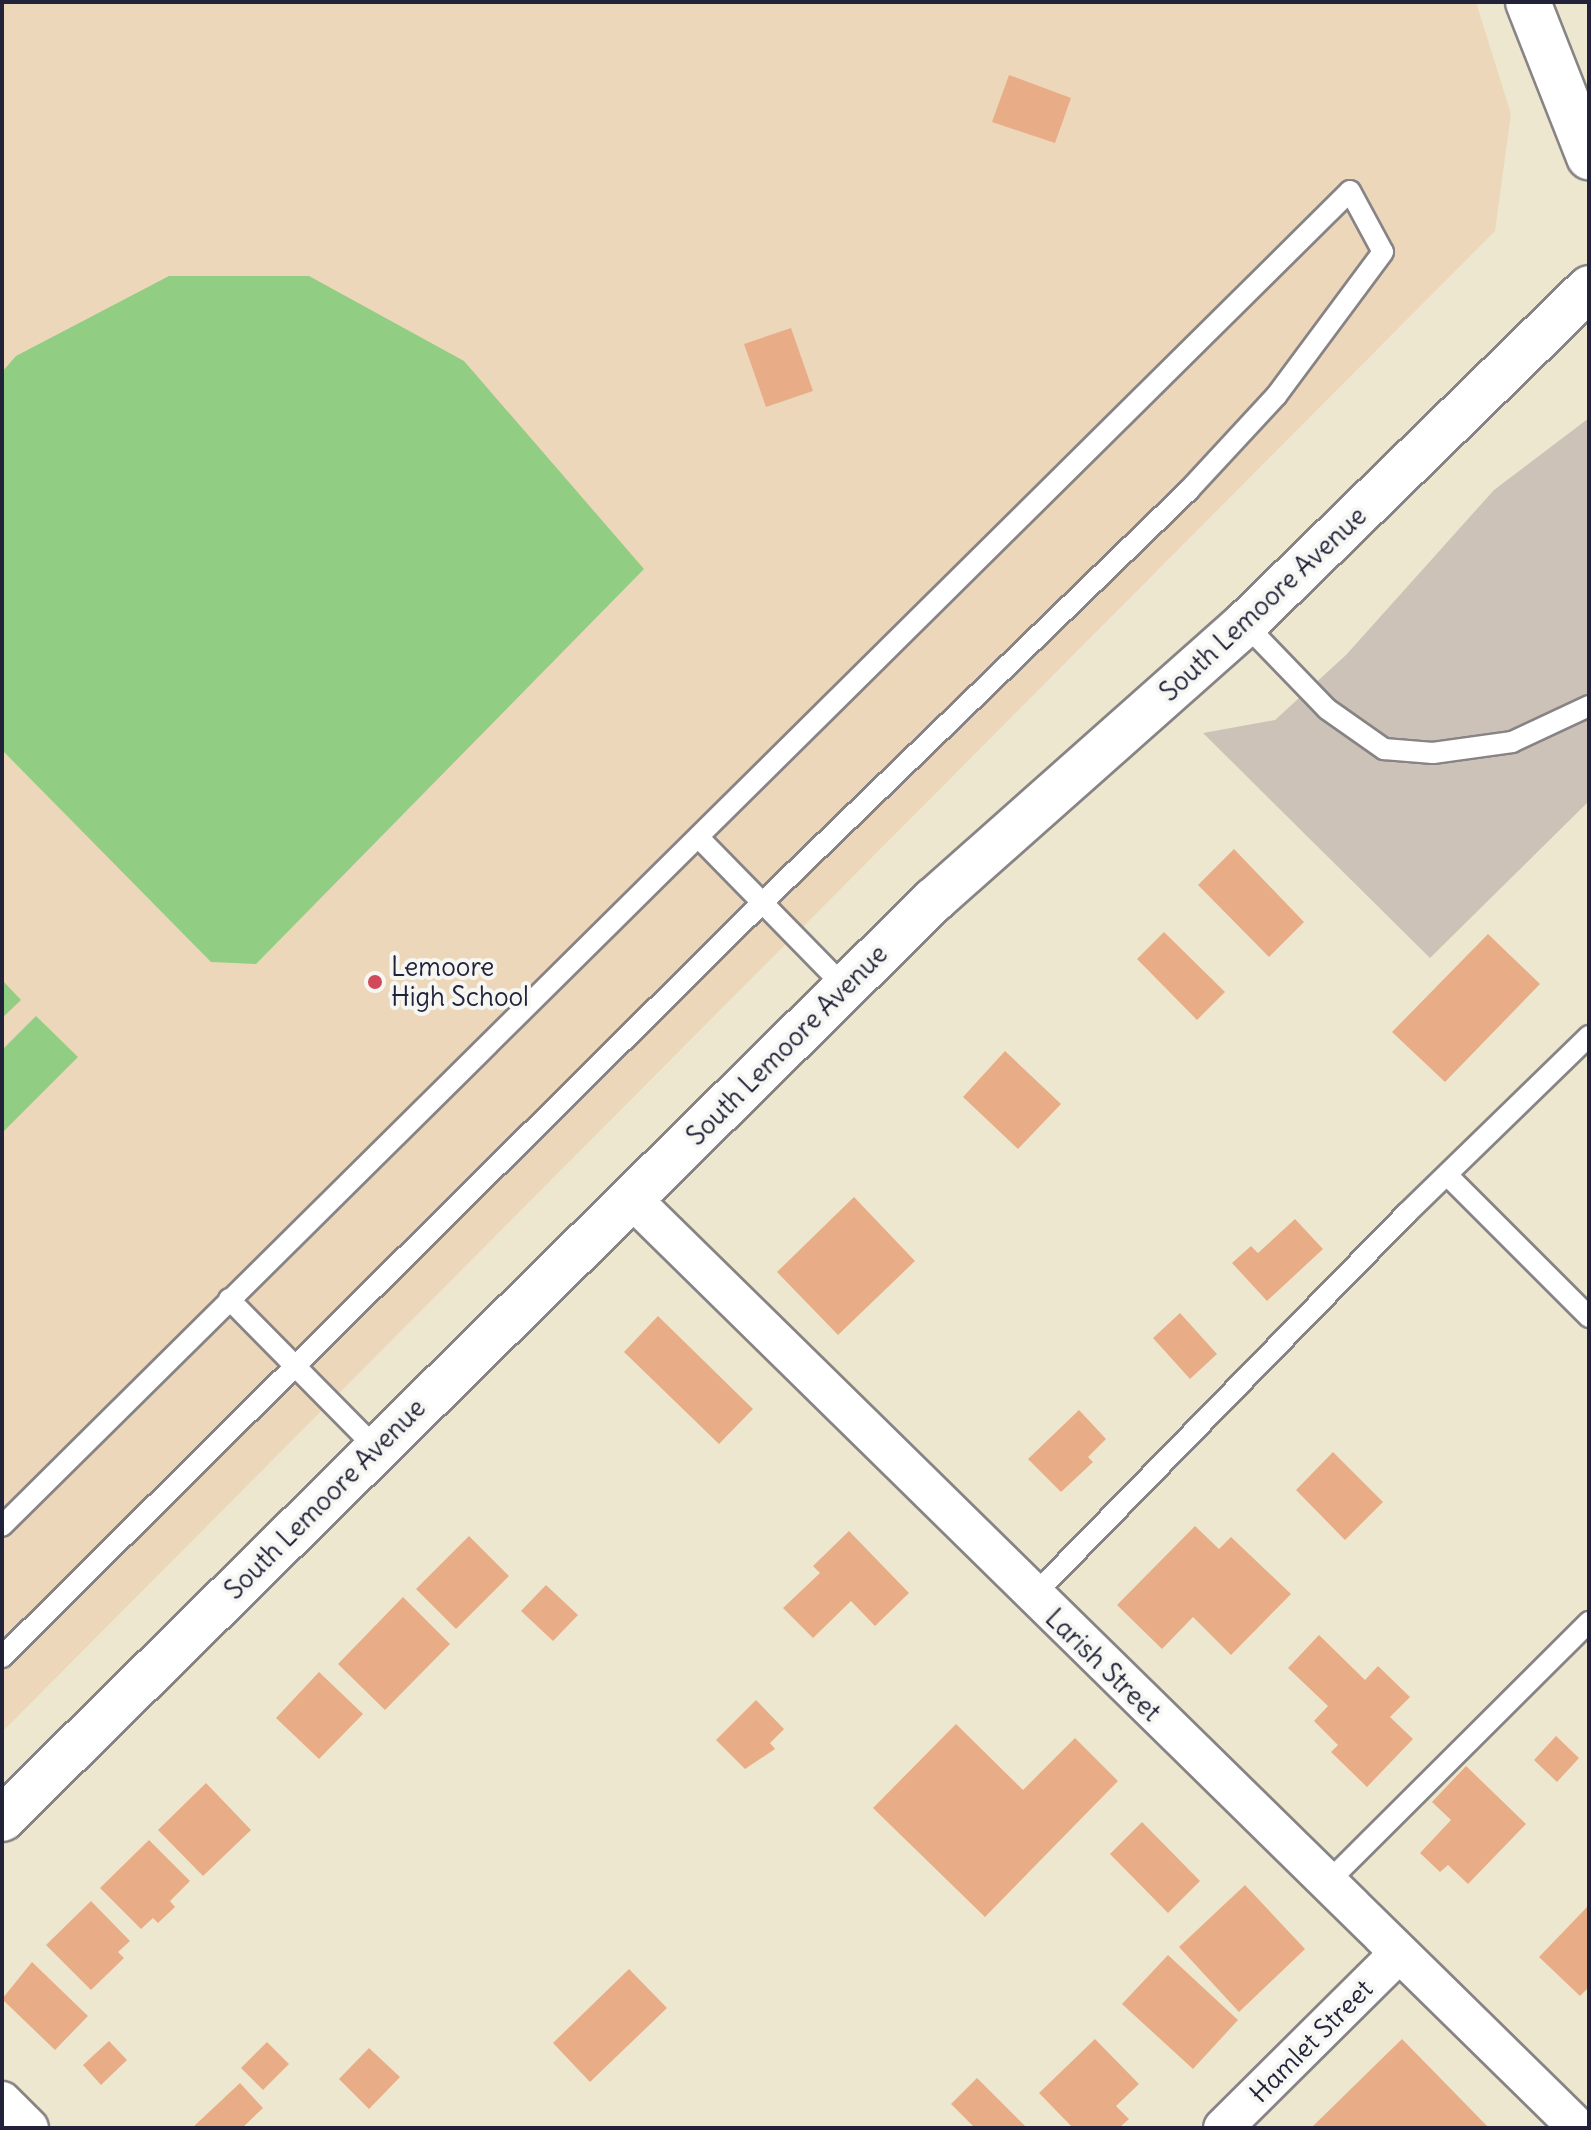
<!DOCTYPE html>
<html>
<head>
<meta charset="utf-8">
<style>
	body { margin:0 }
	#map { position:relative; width:1591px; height:2130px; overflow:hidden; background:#eee7cf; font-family:Delius,sans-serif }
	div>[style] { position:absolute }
	.built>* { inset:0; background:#edd7ba }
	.industrial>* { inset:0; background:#ccc2b8 }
	.green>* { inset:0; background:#91cd82 }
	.building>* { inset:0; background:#e8ad87 }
	.roads { filter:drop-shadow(2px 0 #888485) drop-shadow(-2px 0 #888485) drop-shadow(0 2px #888485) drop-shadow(0 -2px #888485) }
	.lane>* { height:20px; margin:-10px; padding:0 10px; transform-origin:10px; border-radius:10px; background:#fff }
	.street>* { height:38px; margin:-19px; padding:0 19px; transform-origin:19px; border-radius:19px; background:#fff }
	.secondary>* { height:44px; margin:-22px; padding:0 22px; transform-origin:22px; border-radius:22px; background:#fff }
	.highway>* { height:44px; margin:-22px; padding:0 22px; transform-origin:22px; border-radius:22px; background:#fff }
	.dots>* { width:22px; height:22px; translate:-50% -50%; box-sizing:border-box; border:4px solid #f6f6f2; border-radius:50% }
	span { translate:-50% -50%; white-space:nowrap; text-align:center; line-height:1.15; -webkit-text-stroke:8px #f6f6f2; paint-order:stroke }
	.street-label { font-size:26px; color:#22223b }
	.poi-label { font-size:26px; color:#22223b }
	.left { translate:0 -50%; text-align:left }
	.frame { position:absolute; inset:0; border:4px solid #22223b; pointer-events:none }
</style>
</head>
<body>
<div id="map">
	<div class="built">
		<i style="clip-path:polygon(2px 2px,1476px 2px,1511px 114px,1495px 231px,2px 1732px)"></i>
	</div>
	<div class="industrial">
		<i style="clip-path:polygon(1589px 418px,1589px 801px,1430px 958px,1203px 733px,1275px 720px,1346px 655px,1494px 490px)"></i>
	</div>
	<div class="green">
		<i style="clip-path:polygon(169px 276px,309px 276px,464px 361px,644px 569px,256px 964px,211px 962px,2px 750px,2px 372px,16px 356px)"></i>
		<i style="clip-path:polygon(2px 980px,21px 1000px,2px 1018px)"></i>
		<i style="clip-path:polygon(36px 1016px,78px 1057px,2px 1133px,2px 1050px)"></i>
	</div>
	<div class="building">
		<i style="clip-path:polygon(1009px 75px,1071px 98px,1055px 143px,992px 122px)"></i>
		<i style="clip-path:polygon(791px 328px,813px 391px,766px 407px,744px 344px)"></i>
		<i style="clip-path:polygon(1234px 849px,1304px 922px,1269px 957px,1198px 885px)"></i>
		<i style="clip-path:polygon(1164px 932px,1225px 992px,1197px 1020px,1137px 959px)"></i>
		<i style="clip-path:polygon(1488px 934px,1540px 984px,1445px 1082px,1392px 1032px)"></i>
		<i style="clip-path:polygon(1005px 1051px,1061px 1104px,1018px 1149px,963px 1097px)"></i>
		<i style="clip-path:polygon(854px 1197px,915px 1261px,838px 1335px,777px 1272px)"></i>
		<i style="clip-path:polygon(1295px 1219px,1323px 1249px,1267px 1301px,1232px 1263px,1251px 1246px,1258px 1253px)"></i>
		<i style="clip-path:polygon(1180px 1313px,1217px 1354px,1190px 1379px,1153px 1338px)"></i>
		<i style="clip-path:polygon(658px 1316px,753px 1409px,719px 1444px,624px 1352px)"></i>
		<i style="clip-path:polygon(1079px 1410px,1106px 1439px,1088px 1457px,1093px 1462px,1061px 1492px,1028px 1459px)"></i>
		<i style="clip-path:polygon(1333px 1452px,1383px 1502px,1345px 1540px,1296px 1490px)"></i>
		<i style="clip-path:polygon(1195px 1526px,1219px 1549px,1231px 1537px,1291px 1594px,1231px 1655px,1193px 1617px,1162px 1649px,1117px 1605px)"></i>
		<i style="clip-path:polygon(849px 1531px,909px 1593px,875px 1626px,851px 1601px,813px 1638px,783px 1608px,820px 1573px,813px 1566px)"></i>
		<i style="clip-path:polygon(469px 1536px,509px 1576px,456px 1629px,416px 1589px)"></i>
		<i style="clip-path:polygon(546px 1585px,578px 1615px,553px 1641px,521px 1611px)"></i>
		<i style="clip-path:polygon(403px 1597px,450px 1644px,385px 1710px,338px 1664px)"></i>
		<i style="clip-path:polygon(1319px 1635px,1365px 1680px,1378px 1666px,1410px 1697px,1390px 1717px,1413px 1739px,1367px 1787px,1331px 1752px,1338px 1745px,1314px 1721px,1328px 1706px,1288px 1668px)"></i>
		<i style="clip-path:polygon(319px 1672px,363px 1714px,319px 1759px,276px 1718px)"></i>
		<i style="clip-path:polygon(756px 1700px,784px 1729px,770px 1743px,775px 1749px,745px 1769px,716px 1740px)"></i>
		<i style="clip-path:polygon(956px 1724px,1023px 1790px,1075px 1738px,1118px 1781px,985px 1917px,873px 1808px)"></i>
		<i style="clip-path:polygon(1556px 1736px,1579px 1758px,1557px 1782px,1534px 1760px)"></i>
		<i style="clip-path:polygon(1466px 1766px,1526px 1824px,1468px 1884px,1448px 1865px,1440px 1872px,1420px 1853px,1451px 1820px,1432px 1802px)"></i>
		<i style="clip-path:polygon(206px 1783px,251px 1830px,203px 1876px,158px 1830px)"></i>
		<i style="clip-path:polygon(1142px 1822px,1200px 1881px,1168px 1913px,1110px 1854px)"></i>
		<i style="clip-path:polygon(149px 1840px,190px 1881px,170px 1901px,175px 1907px,158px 1923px,153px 1918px,141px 1929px,100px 1888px)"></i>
		<i style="clip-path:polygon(1245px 1885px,1305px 1949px,1239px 2012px,1179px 1947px)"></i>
		<i style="clip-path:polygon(91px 1901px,130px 1941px,118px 1952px,124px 1958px,91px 1990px,46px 1945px)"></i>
		<i style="clip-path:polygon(1589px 1905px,1589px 1987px,1580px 1996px,1539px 1957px)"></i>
		<i style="clip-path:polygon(1168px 1955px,1238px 2020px,1193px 2069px,1122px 2004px)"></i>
		<i style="clip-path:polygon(32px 1962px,88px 2016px,55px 2050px,2px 1999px)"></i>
		<i style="clip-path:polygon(629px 1969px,667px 2008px,590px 2082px,553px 2043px)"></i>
		<i style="clip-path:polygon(1095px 2039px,1139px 2084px,1116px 2106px,1129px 2119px,1119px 2128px,1073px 2128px,1039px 2093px)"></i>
		<i style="clip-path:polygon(1402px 2039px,1489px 2128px,1311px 2128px)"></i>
		<i style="clip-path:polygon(109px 2041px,127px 2060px,101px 2085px,83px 2065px)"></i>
		<i style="clip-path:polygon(267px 2042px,289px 2064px,263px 2090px,241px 2068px)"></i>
		<i style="clip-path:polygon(369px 2048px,400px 2077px,369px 2109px,339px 2079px)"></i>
		<i style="clip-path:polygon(977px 2078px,1027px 2128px,975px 2128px,951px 2104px)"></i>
		<i style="clip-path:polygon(240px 2083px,263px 2108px,242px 2128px,192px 2128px)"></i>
	</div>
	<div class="roads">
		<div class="lane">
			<i style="left:1245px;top:624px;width:118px;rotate:46deg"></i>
			<i style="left:1327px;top:709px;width:70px;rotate:35.1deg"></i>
			<i style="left:1384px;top:749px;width:49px;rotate:4.7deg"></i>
			<i style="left:1433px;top:753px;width:80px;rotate:-7.9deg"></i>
			<i style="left:1512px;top:742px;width:85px;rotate:-25.1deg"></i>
			<i style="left:699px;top:838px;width:209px;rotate:45.6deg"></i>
			<i style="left:1447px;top:1175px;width:201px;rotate:45deg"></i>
			<i style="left:229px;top:1299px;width:209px;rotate:45.4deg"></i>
			<i style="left:2px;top:1526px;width:1897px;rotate:-44.72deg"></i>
			<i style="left:1350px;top:191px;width:69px;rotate:61.6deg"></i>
			<i style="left:1383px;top:252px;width:179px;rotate:126.6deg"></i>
			<i style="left:1276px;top:396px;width:128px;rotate:132.8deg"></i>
			<i style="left:1189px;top:490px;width:594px;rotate:135.95deg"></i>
			<i style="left:762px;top:903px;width:1071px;rotate:135.23deg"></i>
			<i style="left:1032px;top:1597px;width:537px;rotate:-45.68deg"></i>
			<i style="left:1407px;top:1213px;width:254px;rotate:-44.2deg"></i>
			<i style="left:1327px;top:1883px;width:370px;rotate:-44.9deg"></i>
		</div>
		<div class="street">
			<i style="left:631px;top:1198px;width:1327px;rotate:44.48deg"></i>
			<i style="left:2px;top:2101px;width:38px;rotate:45deg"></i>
			<i style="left:1223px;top:2128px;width:247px;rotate:-44.8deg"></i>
		</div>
		<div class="secondary">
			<i style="left:2px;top:1819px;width:1309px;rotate:-44.6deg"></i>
			<i style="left:934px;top:900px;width:416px;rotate:-41.6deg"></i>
			<i style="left:1245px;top:624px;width:481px;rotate:-44.3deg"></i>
		</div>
		<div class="highway">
			<i style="left:1528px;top:2px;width:167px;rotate:68.5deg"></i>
		</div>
	</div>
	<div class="dots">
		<i style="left:375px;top:982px;background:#d1495b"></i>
	</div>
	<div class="street-label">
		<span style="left:1263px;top:604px;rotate:-43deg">South Lemoore Avenue</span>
		<span style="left:787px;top:1045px;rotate:-45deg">South Lemoore Avenue</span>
		<span style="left:325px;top:1499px;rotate:-45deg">South Lemoore Avenue</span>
		<span style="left:1103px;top:1665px;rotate:44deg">Larish Street</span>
		<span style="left:1311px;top:2041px;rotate:-45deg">Hamlet Street</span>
	</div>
	<div class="poi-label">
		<span class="left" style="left:391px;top:982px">Lemoore<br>High School</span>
	</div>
	<div class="frame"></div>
</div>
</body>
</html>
